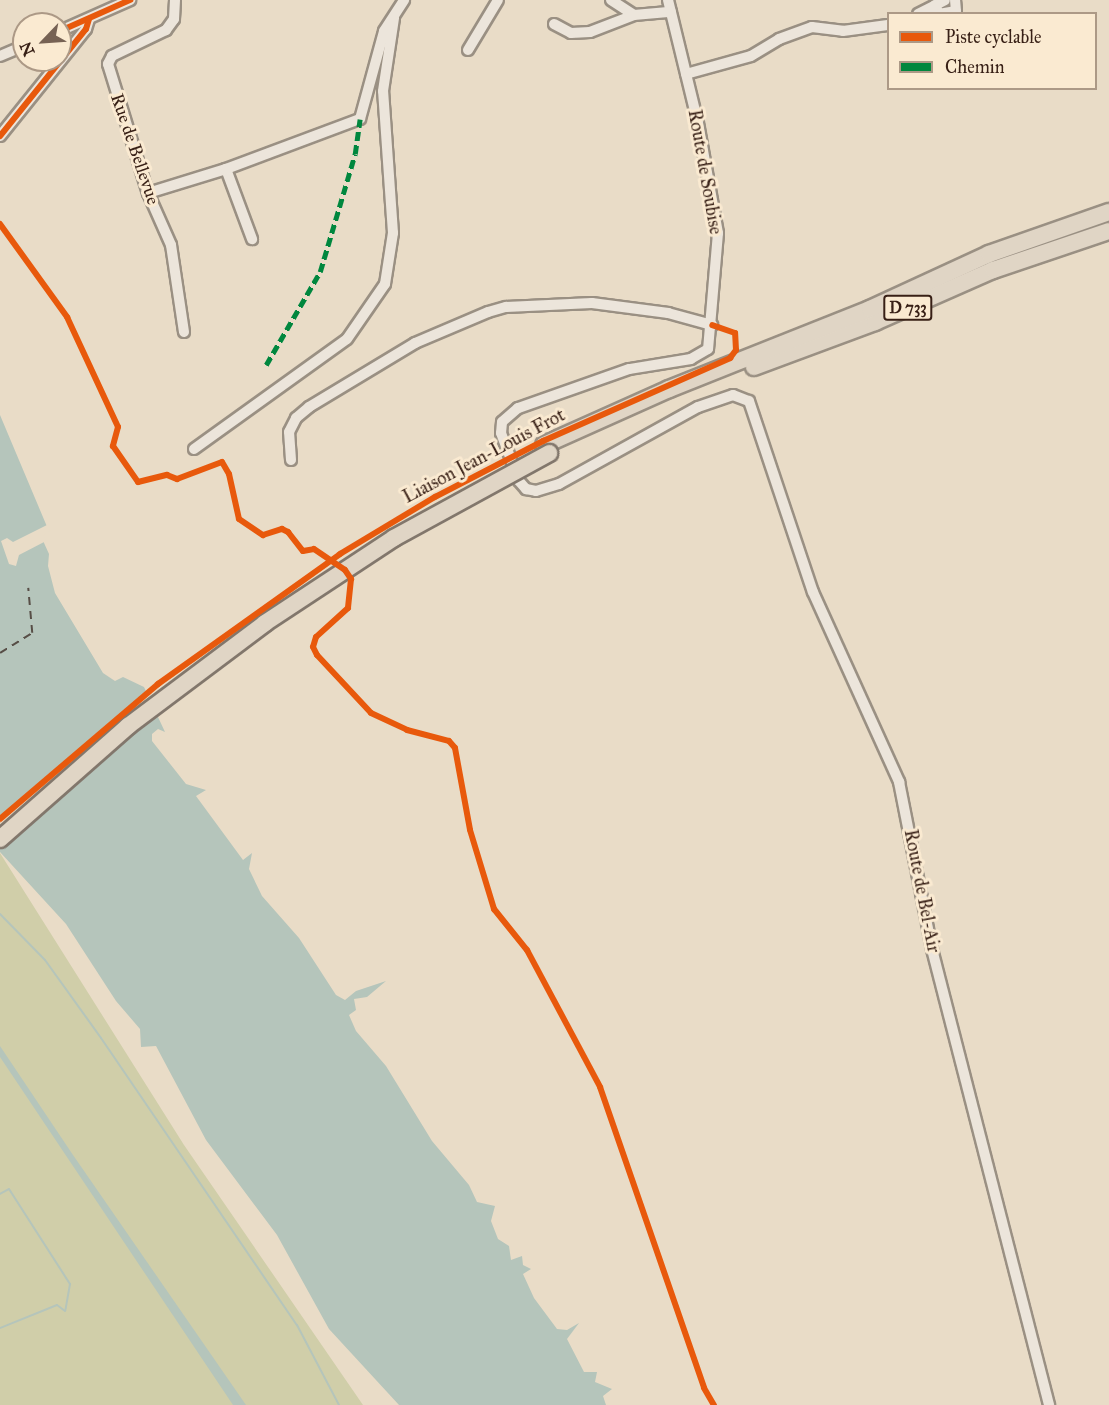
<!DOCTYPE html>
<html>
<head>
<meta charset="utf-8">
<style>
	body { margin:0 }
	#map { position:relative; width:1109px; height:1405px; overflow:hidden; background:#e9dcc7; font-family:"IM FELL Great Primer",serif }
	div>[style] { position:absolute }
	.green>* { inset:0; background:#d0cea9 }
	.water>* { inset:0; background:#b5c5bb }
	.pier>* { inset:0; background:#e9dcc7 }
	.stream>* { height:2px; margin:-1px; padding:0 1px; transform-origin:1px; border-radius:1px; background:#b5c5bb }
	.ferry>* { height:1.5px; margin-top:-0.75px; transform-origin:0; background:repeating-linear-gradient(90deg,#574e46 0 8px,transparent 0 14px) }
	.roads { filter:drop-shadow(2px 0 #9a9083) drop-shadow(-2px 0 #9a9083) drop-shadow(0 2px #9a9083) drop-shadow(0 -2px #9a9083) }
	.street>* { height:10px; margin:-5px; padding:0 5px; transform-origin:5px; border-radius:5px; background:#ece5db }
	.primary>* { height:16px; margin:-8px; padding:0 8px; transform-origin:8px; border-radius:8px; background:#e0d5c5 }
	.bridges { filter:drop-shadow(2px 0 #82776c) drop-shadow(-2px 0 #82776c) drop-shadow(0 2px #82776c) drop-shadow(0 -2px #82776c) }
	.primary-bridge>* { height:16px; margin:-8px; padding:0 8px; transform-origin:8px; border-radius:8px; background:#e0d5c5 }
	.quiet>* { height:4.5px; margin-top:-2.25px; transform-origin:0; background:repeating-linear-gradient(90deg,#00873e 0 9px,transparent 0 13.5px) }
	.cycleway>* { height:6px; margin:-3px; padding:0 3px; transform-origin:3px; border-radius:3px; background:#e8590c }
	span { translate:-50% -50%; white-space:nowrap; text-align:center; line-height:1.15; -webkit-text-stroke:6px #faead1; paint-order:stroke }
	.shield-label span { padding:2px 4px; background:#faead1; border:2px solid; border-radius:4px; -webkit-text-stroke-width:0 }
	.shield-label { font-size:16px; color:#382016; font-weight:700 }
	.street-label { font-size:18px; color:#382016 }
	.legend { position:absolute; left:887px; top:12px; width:210px; height:78px; box-sizing:border-box; background:#faead1; border:2px solid #ac9986; margin:0; padding:8px 10px; list-style:none; font-size:18px; color:#382016 }
	.legend li { display:flex; align-items:center; gap:12px; height:30px }
	.legend b { width:30px; border:2px solid #ac9986 }
	.north { position:absolute; left:12px; top:12px; width:60px; height:60px; box-sizing:border-box; background:#faead1; border:2px solid #ac9986; border-radius:50%; rotate:245deg; font-size:16px; font-weight:700; line-height:24px; text-align:center; color:#382016 }
	.north::after { content:''; display:block; margin:auto; width:21px; height:27px; background:#766254; clip-path:polygon(50% 0,100% 100%,50% 72%,0 100%) }
</style>
</head>
<body>
<div id="map">
	<div class="green">
		<i style="clip-path:polygon(0 853px,184px 1145px,363px 1405px,0 1405px)"></i>
	</div>
	<div class="water">
		<i style="clip-path:polygon(0 415px,48px 529px,40px 534px,49px 554px,48px 566px,55px 593px,103px 673px,115px 681px,123px 677px,144px 687px,165px 732px,158px 729px,152px 734px,152px 741px,186px 784px,206px 790px,196px 796px,243px 860px,252px 853px,249px 869px,262px 896px,299px 938px,336px 995px,345px 1000px,356px 991px,386px 981px,367px 997px,354px 999px,356px 1010px,349px 1015px,356px 1031px,386px 1066px,432px 1141px,469px 1185px,477px 1202px,495px 1206px,491px 1221px,498px 1239px,509px 1246px,511px 1260px,522px 1256px,523px 1265px,531px 1269px,523px 1274px,534px 1298px,557px 1329px,567px 1330px,579px 1323px,567px 1339px,584px 1372px,597px 1372px,595px 1382px,612px 1389px,603px 1396px,606px 1405px,399px 1405px,329px 1329px,277px 1235px,206px 1140px,156px 1046px,141px 1047px,140px 1029px,116px 1001px,66px 924px,0 852px)"></i>
		<i style="clip-path:polygon(0 1046px,73px 1155px,246px 1405px,233px 1405px,0 1057px)"></i>
	</div>
	<div class="pier">
		<i style="clip-path:polygon(49px 524px,51px 530px,43px 535px,46px 541px,19px 555px,16px 566px,9px 564px,1px 541px,7px 538px,13px 542px)"></i>
		<i style="clip-path:polygon(148px 690px,152px 702px,0 847px,0 817px)"></i>
	</div>
	<div class="stream">
		<i style="left:0;top:914px;width:64px;rotate:45.6deg"></i>
		<i style="left:45px;top:960px;width:96px;rotate:54.3deg"></i>
		<i style="left:101px;top:1038px;width:348px;rotate:55.7deg"></i>
		<i style="left:297px;top:1325px;width:90px;rotate:62.3deg"></i>
		<i style="left:0;top:1194px;width:10px;rotate:-29deg"></i>
		<i style="left:9px;top:1189px;width:113px;rotate:57.3deg"></i>
		<i style="left:70px;top:1284px;width:27px;rotate:100deg"></i>
		<i style="left:65px;top:1311px;width:10px;rotate:-143deg"></i>
		<i style="left:57px;top:1305px;width:61px;rotate:158deg"></i>
	</div>
	<div class="ferry">
		<i style="left:0;top:653px;width:38px;rotate:-32deg"></i>
		<i style="left:32px;top:633px;width:45px;rotate:-95.1deg"></i>
	</div>
	<div class="roads">
		<div class="street">
			<i style="left:175px;top:0;width:19px;rotate:93deg"></i>
			<i style="left:174px;top:19px;width:14px;rotate:126deg"></i>
			<i style="left:166px;top:30px;width:60px;rotate:154.3deg"></i>
			<i style="left:112px;top:56px;width:9px;rotate:117deg"></i>
			<i style="left:108px;top:64px;width:135px;rotate:72.8deg"></i>
			<i style="left:148px;top:193px;width:57px;rotate:66.1deg"></i>
			<i style="left:171px;top:245px;width:88px;rotate:81.5deg"></i>
			<i style="left:611px;top:0;width:27px;rotate:33deg"></i>
			<i style="left:634px;top:15px;width:37px;rotate:-5deg"></i>
			<i style="left:668px;top:0;width:127px;rotate:76.3deg"></i>
			<i style="left:698px;top:123px;width:112px;rotate:79.7deg"></i>
			<i style="left:718px;top:233px;width:116px;rotate:94.9deg"></i>
			<i style="left:708px;top:349px;width:20px;rotate:150deg"></i>
			<i style="left:691px;top:359px;width:63px;rotate:170.8deg"></i>
			<i style="left:629px;top:369px;width:118px;rotate:160.6deg"></i>
			<i style="left:518px;top:408px;width:21px;rotate:139deg"></i>
			<i style="left:502px;top:422px;width:11px;rotate:95deg"></i>
			<i style="left:501px;top:433px;width:51px;rotate:69.4deg"></i>
			<i style="left:519px;top:481px;width:11px;rotate:49deg"></i>
			<i style="left:526px;top:489px;width:10px;rotate:11deg"></i>
			<i style="left:536px;top:491px;width:24px;rotate:-17deg"></i>
			<i style="left:559px;top:484px;width:159px;rotate:-29deg"></i>
			<i style="left:698px;top:407px;width:37px;rotate:-19deg"></i>
			<i style="left:733px;top:395px;width:17px;rotate:21deg"></i>
			<i style="left:749px;top:401px;width:201px;rotate:71.5deg"></i>
			<i style="left:813px;top:592px;width:209px;rotate:65.6deg"></i>
			<i style="left:899px;top:782px;width:170px;rotate:78.8deg"></i>
			<i style="left:932px;top:949px;width:471px;rotate:75.6deg"></i>
			<i style="left:935px;top:5px;width:10px;rotate:66deg"></i>
			<i style="left:939px;top:14px;width:17px;rotate:-10deg"></i>
			<i style="left:956px;top:11px;width:11px;rotate:-95deg"></i>
			<i style="left:918px;top:14px;width:30px;rotate:-27deg"></i>
			<i style="left:554px;top:24px;width:19px;rotate:28deg"></i>
			<i style="left:571px;top:33px;width:19px;rotate:-3deg"></i>
			<i style="left:590px;top:32px;width:47px;rotate:-21.1deg"></i>
			<i style="left:60px;top:31px;width:77px;rotate:-23.9deg"></i>
			<i style="left:468px;top:50px;width:58px;rotate:-59deg"></i>
			<i style="left:0;top:56px;width:26px;rotate:-23deg"></i>
			<i style="left:686px;top:74px;width:67px;rotate:-15.5deg"></i>
			<i style="left:751px;top:56px;width:33px;rotate:-31deg"></i>
			<i style="left:779px;top:39px;width:35px;rotate:-20deg"></i>
			<i style="left:812px;top:27px;width:31px;rotate:7deg"></i>
			<i style="left:843px;top:31px;width:45px;rotate:-7.6deg"></i>
			<i style="left:0;top:136px;width:137px;rotate:-51.2deg"></i>
			<i style="left:86px;top:29px;width:10px;rotate:-73deg"></i>
			<i style="left:226px;top:169px;width:75px;rotate:69.6deg"></i>
			<i style="left:148px;top:193px;width:82px;rotate:-17.1deg"></i>
			<i style="left:226px;top:169px;width:143px;rotate:-20.5deg"></i>
			<i style="left:360px;top:119px;width:91px;rotate:-74.7deg"></i>
			<i style="left:384px;top:31px;width:37px;rotate:-57deg"></i>
			<i style="left:194px;top:449px;width:188px;rotate:-35.7deg"></i>
			<i style="left:347px;top:339px;width:67px;rotate:-55.4deg"></i>
			<i style="left:385px;top:284px;width:52px;rotate:-81.1deg"></i>
			<i style="left:393px;top:233px;width:142px;rotate:-94deg"></i>
			<i style="left:383px;top:91px;width:74px;rotate:-81.4deg"></i>
			<i style="left:291px;top:460px;width:28px;rotate:-94deg"></i>
			<i style="left:289px;top:432px;width:16px;rotate:-63deg"></i>
			<i style="left:296px;top:418px;width:17px;rotate:-40deg"></i>
			<i style="left:309px;top:407px;width:124px;rotate:-31.1deg"></i>
			<i style="left:415px;top:343px;width:79px;rotate:-23deg"></i>
			<i style="left:488px;top:312px;width:19px;rotate:-16deg"></i>
			<i style="left:506px;top:307px;width:86px;rotate:-2.7deg"></i>
			<i style="left:592px;top:303px;width:77px;rotate:7.5deg"></i>
			<i style="left:668px;top:313px;width:46px;rotate:15.3deg"></i>
		</div>
		<div class="primary">
			<i style="left:754px;top:367px;width:129px;rotate:-20.4deg"></i>
			<i style="left:875px;top:322px;width:129px;rotate:-23.8deg"></i>
			<i style="left:993px;top:270px;width:122px;rotate:-18.6deg"></i>
			<i style="left:544px;top:445px;width:137px;rotate:-24.1deg"></i>
			<i style="left:669px;top:389px;width:216px;rotate:-21.7deg"></i>
			<i style="left:870px;top:309px;width:131px;rotate:-24.8deg"></i>
			<i style="left:989px;top:254px;width:127px;rotate:-19.3deg"></i>
		</div>
	</div>
	<div class="bridges">
		<div class="primary-bridge">
			<i style="left:0;top:839px;width:171px;rotate:-41.4deg"></i>
			<i style="left:128px;top:726px;width:171px;rotate:-36.9deg"></i>
			<i style="left:265px;top:623px;width:154px;rotate:-33.4deg"></i>
			<i style="left:394px;top:538px;width:177px;rotate:-28.7deg"></i>
		</div>
	</div>
	<div class="quiet">
		<i style="left:266px;top:365px;width:108px;rotate:-59.9deg"></i>
		<i style="left:320px;top:272px;width:123px;rotate:-73.5deg"></i>
		<i style="left:355px;top:154px;width:35px;rotate:-82deg"></i>
	</div>
	<div class="cycleway">
		<i style="left:60px;top:31px;width:77px;rotate:-23.9deg"></i>
		<i style="left:0;top:136px;width:137px;rotate:-51.2deg"></i>
		<i style="left:86px;top:29px;width:10px;rotate:-73deg"></i>
		<i style="left:0;top:224px;width:115px;rotate:54.2deg"></i>
		<i style="left:67px;top:317px;width:121px;rotate:65.1deg"></i>
		<i style="left:118px;top:427px;width:20px;rotate:105deg"></i>
		<i style="left:113px;top:446px;width:44px;rotate:55.2deg"></i>
		<i style="left:138px;top:482px;width:30px;rotate:-14deg"></i>
		<i style="left:167px;top:475px;width:11px;rotate:22deg"></i>
		<i style="left:177px;top:479px;width:48px;rotate:-20.7deg"></i>
		<i style="left:222px;top:462px;width:14px;rotate:60deg"></i>
		<i style="left:229px;top:474px;width:46px;rotate:77.5deg"></i>
		<i style="left:239px;top:519px;width:29px;rotate:34deg"></i>
		<i style="left:263px;top:535px;width:20px;rotate:-18deg"></i>
		<i style="left:282px;top:529px;width:7px;rotate:27deg"></i>
		<i style="left:288px;top:532px;width:24px;rotate:52deg"></i>
		<i style="left:303px;top:551px;width:11px;rotate:-10deg"></i>
		<i style="left:314px;top:549px;width:37px;rotate:34deg"></i>
		<i style="left:345px;top:570px;width:11px;rotate:56deg"></i>
		<i style="left:351px;top:579px;width:29px;rotate:96deg"></i>
		<i style="left:348px;top:608px;width:43px;rotate:137.8deg"></i>
		<i style="left:316px;top:637px;width:10px;rotate:107deg"></i>
		<i style="left:313px;top:647px;width:9px;rotate:63deg"></i>
		<i style="left:317px;top:655px;width:79px;rotate:47deg"></i>
		<i style="left:371px;top:713px;width:40px;rotate:25deg"></i>
		<i style="left:407px;top:730px;width:43px;rotate:14.7deg"></i>
		<i style="left:449px;top:741px;width:9px;rotate:49deg"></i>
		<i style="left:455px;top:748px;width:83px;rotate:79.6deg"></i>
		<i style="left:470px;top:830px;width:83px;rotate:73.1deg"></i>
		<i style="left:494px;top:909px;width:53px;rotate:51.2deg"></i>
		<i style="left:527px;top:950px;width:155px;rotate:61.9deg"></i>
		<i style="left:600px;top:1087px;width:318px;rotate:70.9deg"></i>
		<i style="left:704px;top:1388px;width:20px;rotate:60deg"></i>
		<i style="left:0;top:819px;width:208px;rotate:-40.5deg"></i>
		<i style="left:158px;top:684px;width:224px;rotate:-35.5deg"></i>
		<i style="left:340px;top:554px;width:111px;rotate:-31deg"></i>
		<i style="left:435px;top:497px;width:122px;rotate:-27.4deg"></i>
		<i style="left:543px;top:441px;width:205px;rotate:-23.9deg"></i>
		<i style="left:730px;top:358px;width:10px;rotate:-53deg"></i>
		<i style="left:736px;top:350px;width:17px;rotate:-93deg"></i>
		<i style="left:735px;top:333px;width:24px;rotate:-161deg"></i>
	</div>
	<div class="shield-label">
		<span style="left:908px;top:308px">D 733</span>
	</div>
	<div class="street-label">
		<span style="left:135px;top:149px;rotate:71deg">Rue de Bellevue</span>
		<span style="left:705px;top:172px;rotate:80deg">Route de Soubise</span>
		<span style="left:484px;top:456px;rotate:-28deg">Liaison Jean-Louis Frot</span>
		<span style="left:922px;top:891px;rotate:79deg">Route de Bel-Air</span>
	</div>
	<ul class="legend">
	<li><b style="height:8px;background:#e8590c"></b>Piste cyclable</li>
	<li><b style="height:8px;background:#00873e"></b>Chemin</li>
	</ul>
	<div class="north">N</div>
</div>
</body>
</html>
